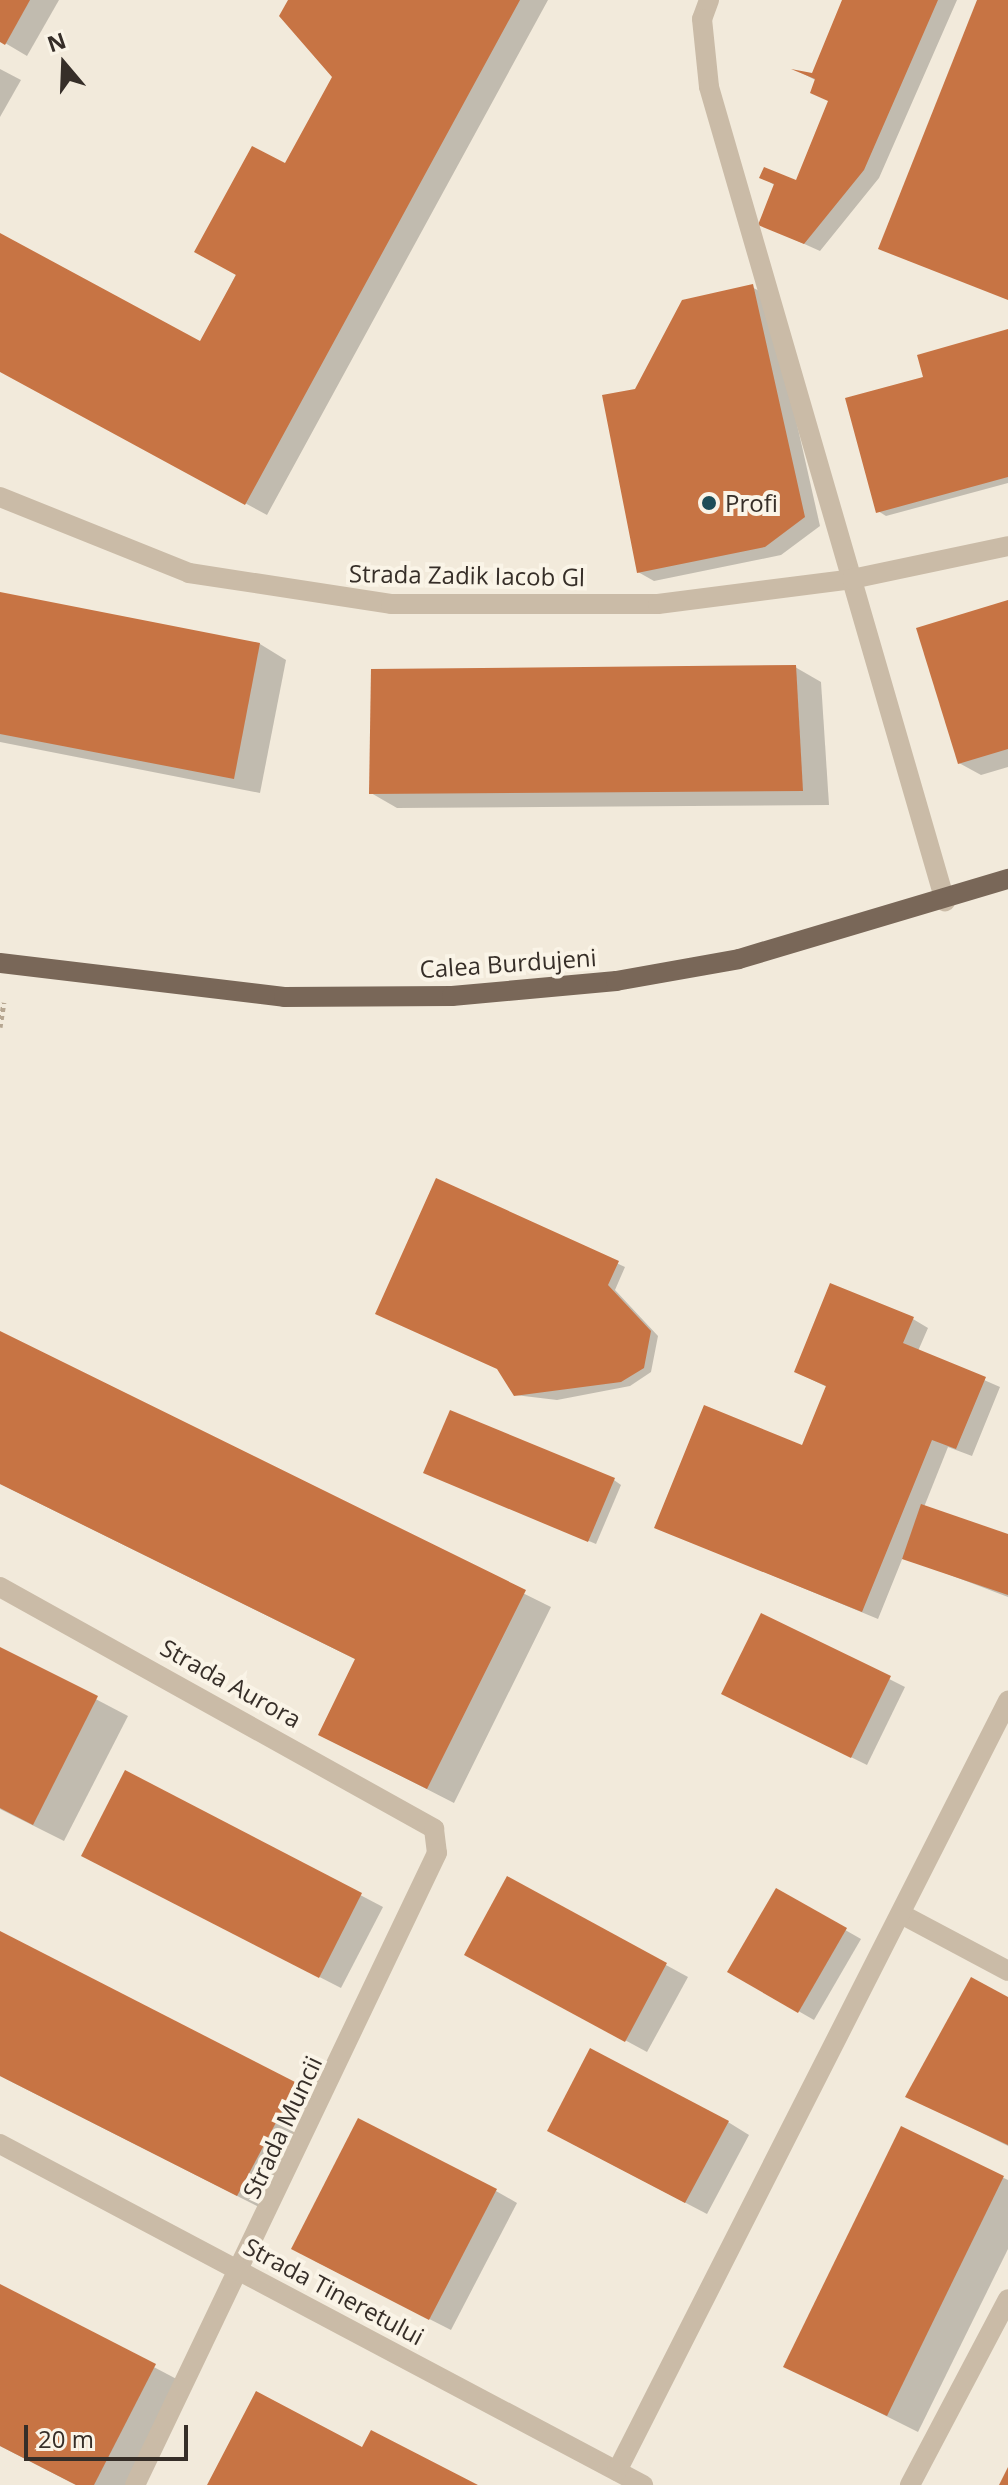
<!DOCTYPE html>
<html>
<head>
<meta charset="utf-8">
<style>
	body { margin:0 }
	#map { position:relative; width:1008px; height:2485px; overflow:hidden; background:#f2eadb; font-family:"Open Sans",sans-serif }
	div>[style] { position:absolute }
	.shadow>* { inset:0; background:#0003 }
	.building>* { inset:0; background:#c77444 }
	.path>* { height:5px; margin-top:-2.5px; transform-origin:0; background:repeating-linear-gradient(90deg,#b6a691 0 4px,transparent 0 8px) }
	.minor>* { height:20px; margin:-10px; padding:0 10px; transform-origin:10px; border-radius:10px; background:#cabba7 }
	.major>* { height:20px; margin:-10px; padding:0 10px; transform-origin:10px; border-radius:10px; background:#796758 }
	.dots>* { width:22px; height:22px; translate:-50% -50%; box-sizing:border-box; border:4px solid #faf4e7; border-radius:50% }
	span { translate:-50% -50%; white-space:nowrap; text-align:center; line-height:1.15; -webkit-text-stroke:8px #faf4e7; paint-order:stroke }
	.poi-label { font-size:24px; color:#362e28 }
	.left { translate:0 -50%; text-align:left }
	.street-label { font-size:24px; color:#362e28 }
	.north { position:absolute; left:24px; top:24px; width:80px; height:80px; -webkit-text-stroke:6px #faf4e7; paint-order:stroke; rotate:341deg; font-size:22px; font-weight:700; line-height:32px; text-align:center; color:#362e28 }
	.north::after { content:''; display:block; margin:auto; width:28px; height:36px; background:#362e28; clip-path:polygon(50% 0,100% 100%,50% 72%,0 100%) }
	.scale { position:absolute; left:24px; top:2425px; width:164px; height:36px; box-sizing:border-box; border:4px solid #362e28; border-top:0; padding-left:10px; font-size:24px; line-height:28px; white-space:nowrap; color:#362e28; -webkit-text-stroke:6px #faf4e7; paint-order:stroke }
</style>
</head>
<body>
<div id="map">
	<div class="shadow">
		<i style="clip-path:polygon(0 0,59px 0,27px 56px,0 40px)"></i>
		<i style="clip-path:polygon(290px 0,548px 0,267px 515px,0 371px,0 235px,201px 344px,335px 77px)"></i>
		<i style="clip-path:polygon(844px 0,957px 0,879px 178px,820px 251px,760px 224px,776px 186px,761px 177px,797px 182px,830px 102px,817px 81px,802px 73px,813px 75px)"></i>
		<i style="clip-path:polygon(0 69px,21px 80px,0 117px)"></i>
		<i style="clip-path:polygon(752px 287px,768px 296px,820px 526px,781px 555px,654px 581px,638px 572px,637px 391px)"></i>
		<i style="clip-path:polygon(1008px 331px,1008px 483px,886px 516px,878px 511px,925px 378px)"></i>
		<i style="clip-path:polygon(0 594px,260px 644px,286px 660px,260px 793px,0 742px)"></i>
		<i style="clip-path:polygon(1008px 603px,1008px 767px,981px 775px,959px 763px)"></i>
		<i style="clip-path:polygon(795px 667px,821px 682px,829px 805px,397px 808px,371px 793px)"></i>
		<i style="clip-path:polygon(437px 1181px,625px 1267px,615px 1290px,658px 1336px,651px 1372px,630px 1386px,557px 1400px,515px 1395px)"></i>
		<i style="clip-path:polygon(913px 1319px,928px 1328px,918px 1351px,1000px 1387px,972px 1456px,948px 1447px,924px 1507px,1008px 1536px,1008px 1597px,903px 1557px,878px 1619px,656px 1527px,803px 1448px,827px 1387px,796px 1372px)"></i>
		<i style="clip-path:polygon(0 1334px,551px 1607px,454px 1803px,321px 1735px,357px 1660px,0 1484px)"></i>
		<i style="clip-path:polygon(433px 1476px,614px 1480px,621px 1485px,596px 1544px)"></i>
		<i style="clip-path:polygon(762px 1615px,905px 1687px,867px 1765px,739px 1702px)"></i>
		<i style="clip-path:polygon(0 1649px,128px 1716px,64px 1841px,0 1809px)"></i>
		<i style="clip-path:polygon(126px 1772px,383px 1907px,341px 1988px,105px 1867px)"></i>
		<i style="clip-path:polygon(508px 1879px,688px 1977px,647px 2052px,488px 1966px)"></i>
		<i style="clip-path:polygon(777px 1891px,861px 1939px,814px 2020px,730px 1972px)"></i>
		<i style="clip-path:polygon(0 1933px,326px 2102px,269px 2212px,0 2076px)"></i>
		<i style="clip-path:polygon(1008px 1999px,1008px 2146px,908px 2096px)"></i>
		<i style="clip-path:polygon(728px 2122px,749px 2135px,707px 2214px,571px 2143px)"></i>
		<i style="clip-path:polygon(902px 2129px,1008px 2180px,1008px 2249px,918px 2432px,786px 2366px)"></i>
		<i style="clip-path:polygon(496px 2191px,517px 2203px,451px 2330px,315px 2261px)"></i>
		<i style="clip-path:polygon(0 2286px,186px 2384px,134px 2485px,76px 2485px,0 2446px)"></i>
	</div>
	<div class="building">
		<i style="clip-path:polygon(0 0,30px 0,5px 45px,0 42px)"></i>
		<i style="clip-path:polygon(288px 0,520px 0,245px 505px,0 372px,0 233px,200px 341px,236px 275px,194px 252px,252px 146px,285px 163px,332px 77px,279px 16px)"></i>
		<i style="clip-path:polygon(842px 0,938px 0,864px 170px,804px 244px,758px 225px,774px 184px,759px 178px,764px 167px,796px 180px,828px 101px,810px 93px,815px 79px,791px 69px,812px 73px)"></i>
		<i style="clip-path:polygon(977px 0,1008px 0,1008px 300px,878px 249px)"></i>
		<i style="clip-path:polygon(753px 284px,805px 517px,765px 547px,637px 573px,602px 395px,635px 389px,682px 300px)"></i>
		<i style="clip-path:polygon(1008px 329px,1008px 477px,876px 513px,845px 398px,923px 377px,917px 355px)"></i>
		<i style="clip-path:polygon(0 592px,260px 643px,234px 779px,0 734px)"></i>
		<i style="clip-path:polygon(1008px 600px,1008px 749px,958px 764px,916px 628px)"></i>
		<i style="clip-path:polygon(796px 665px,803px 791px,369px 794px,371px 669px)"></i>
		<i style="clip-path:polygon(436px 1178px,619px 1261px,608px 1285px,651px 1331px,644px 1368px,621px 1382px,514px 1396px,497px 1369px,375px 1314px)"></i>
		<i style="clip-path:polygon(830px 1283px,914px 1317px,903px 1343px,986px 1377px,956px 1449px,932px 1440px,862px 1612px,654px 1528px,704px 1405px,802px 1445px,826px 1386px,794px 1372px)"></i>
		<i style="clip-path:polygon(0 1331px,526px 1590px,427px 1789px,318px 1735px,355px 1659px,0 1484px)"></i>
		<i style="clip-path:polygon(450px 1410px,615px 1478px,588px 1542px,423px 1473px)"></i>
		<i style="clip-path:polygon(921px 1504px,1008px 1534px,1008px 1595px,902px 1559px)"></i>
		<i style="clip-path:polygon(761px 1613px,891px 1676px,851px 1758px,721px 1694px)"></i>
		<i style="clip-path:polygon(0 1647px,98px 1696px,33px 1825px,0 1808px)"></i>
		<i style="clip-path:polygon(125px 1770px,362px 1893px,319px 1978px,81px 1856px)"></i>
		<i style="clip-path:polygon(507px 1876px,667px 1963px,625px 2042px,464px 1955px)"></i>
		<i style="clip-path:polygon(776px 1888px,847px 1928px,798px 2013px,727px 1972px)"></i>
		<i style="clip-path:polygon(0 1931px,297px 2083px,237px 2196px,0 2076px)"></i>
		<i style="clip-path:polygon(971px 1977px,1008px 1997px,1008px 2145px,905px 2097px)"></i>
		<i style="clip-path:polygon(590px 2048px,729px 2121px,685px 2203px,547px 2131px)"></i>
		<i style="clip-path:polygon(358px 2118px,497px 2189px,429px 2320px,291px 2249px)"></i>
		<i style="clip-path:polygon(901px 2126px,1004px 2176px,887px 2416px,783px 2367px)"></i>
		<i style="clip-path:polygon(0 2284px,156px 2364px,94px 2485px,76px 2485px,0 2446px)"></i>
		<i style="clip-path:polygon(256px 2391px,362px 2447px,371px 2430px,478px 2485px,207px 2485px)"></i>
		<i style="clip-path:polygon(1008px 2467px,1008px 2485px,999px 2485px)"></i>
	</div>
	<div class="path">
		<i style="left:0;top:1027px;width:25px;rotate:-81deg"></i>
	</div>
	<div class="minor">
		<i style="left:709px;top:0;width:20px;rotate:110deg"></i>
		<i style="left:702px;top:19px;width:68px;rotate:84.1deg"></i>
		<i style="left:709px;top:87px;width:848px;rotate:73.83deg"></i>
		<i style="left:0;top:497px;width:204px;rotate:21.9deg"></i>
		<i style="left:189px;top:573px;width:204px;rotate:8.7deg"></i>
		<i style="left:391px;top:604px;width:267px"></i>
		<i style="left:658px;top:604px;width:196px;rotate:-7.3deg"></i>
		<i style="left:852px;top:579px;width:159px;rotate:-11.9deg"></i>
		<i style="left:0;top:1587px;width:497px;rotate:29.1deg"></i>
		<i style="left:434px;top:1829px;width:24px;rotate:83deg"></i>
		<i style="left:437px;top:1853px;width:700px;rotate:115.54deg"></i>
		<i style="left:901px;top:1914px;width:121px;rotate:28deg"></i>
		<i style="left:0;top:2144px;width:728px;rotate:27.94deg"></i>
		<i style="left:617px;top:2471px;width:864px;rotate:-63.08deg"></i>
		<i style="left:910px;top:2485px;width:210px;rotate:-62.2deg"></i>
	</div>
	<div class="major">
		<i style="left:0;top:963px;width:286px;rotate:6.8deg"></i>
		<i style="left:284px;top:997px;width:168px;rotate:-0.3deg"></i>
		<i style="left:452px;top:996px;width:165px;rotate:-5.2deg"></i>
		<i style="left:616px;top:981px;width:125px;rotate:-10.1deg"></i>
		<i style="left:739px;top:959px;width:281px;rotate:-16.6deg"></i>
	</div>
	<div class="dots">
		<i style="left:709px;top:503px;background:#1d4d58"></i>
	</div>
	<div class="poi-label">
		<span class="left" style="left:725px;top:503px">Profi</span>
	</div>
	<div class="street-label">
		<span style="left:467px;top:575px;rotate:1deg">Strada Zadik Iacob Gl</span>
		<span style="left:508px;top:963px;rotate:-4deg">Calea Burdujeni</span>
		<span style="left:231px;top:1683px;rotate:29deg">Strada Aurora</span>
		<span style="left:282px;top:2127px;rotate:-65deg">Strada Muncii</span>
		<span style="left:334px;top:2291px;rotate:28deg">Strada Tineretului</span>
	</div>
	<div class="north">N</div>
	<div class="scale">20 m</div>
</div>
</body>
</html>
